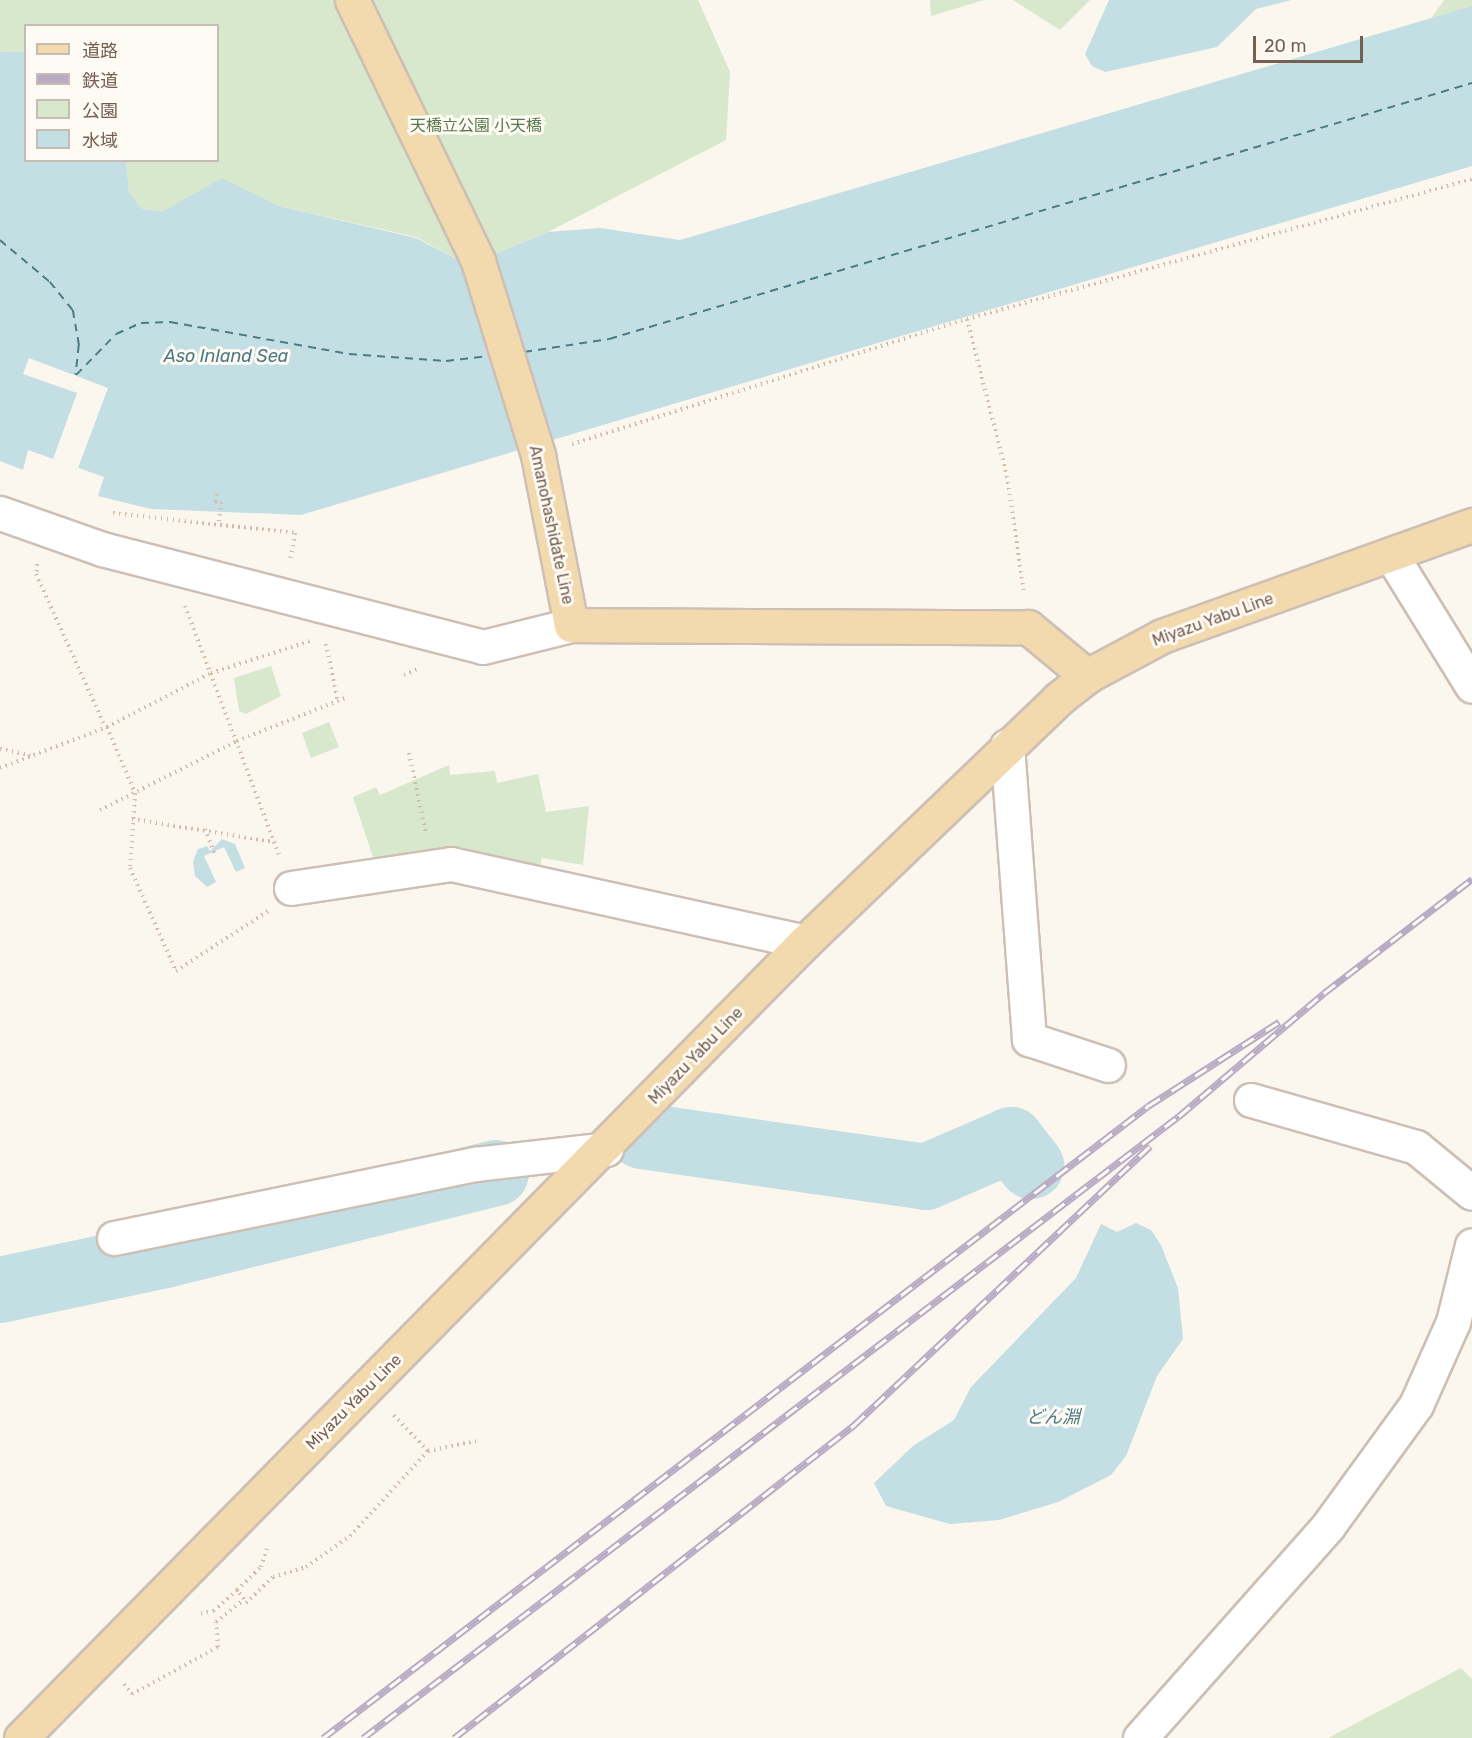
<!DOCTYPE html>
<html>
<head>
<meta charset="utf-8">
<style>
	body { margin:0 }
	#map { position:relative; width:1472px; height:1738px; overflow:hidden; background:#fbf6ee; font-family:Rubik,"Noto Sans JP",sans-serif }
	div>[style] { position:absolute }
	.green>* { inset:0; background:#d7e8cd }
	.water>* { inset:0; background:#c3dfe4 }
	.pier>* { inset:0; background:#fbf6ee }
	.river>* { height:66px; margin:-33px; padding:0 33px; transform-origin:33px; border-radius:33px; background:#c3dfe4 }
	.ferry>* { height:1.5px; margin-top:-0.75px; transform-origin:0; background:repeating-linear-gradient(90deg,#4d7b85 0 8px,transparent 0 14px) }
	.path>* { height:4px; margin-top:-2px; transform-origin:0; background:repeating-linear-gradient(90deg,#d3bbaa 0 1.5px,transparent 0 6px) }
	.roads { filter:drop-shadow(2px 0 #cdbfb4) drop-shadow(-2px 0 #cdbfb4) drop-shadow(0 2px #cdbfb4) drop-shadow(0 -2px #cdbfb4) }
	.minor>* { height:33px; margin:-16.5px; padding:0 16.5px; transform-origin:16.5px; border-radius:16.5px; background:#fff }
	.major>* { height:33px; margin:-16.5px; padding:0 16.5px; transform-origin:16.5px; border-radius:16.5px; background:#f2d9ae }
	.rail>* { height:7px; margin-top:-3.5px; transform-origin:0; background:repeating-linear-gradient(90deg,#fefaf4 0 14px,#baabc5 0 28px); box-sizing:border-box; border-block:2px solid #baabc5 }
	span { translate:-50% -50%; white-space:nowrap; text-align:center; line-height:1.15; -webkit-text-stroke:6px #fefaf4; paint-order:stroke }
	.park-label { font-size:16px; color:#58794b }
	.street-label { font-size:16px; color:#755f52 }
	.water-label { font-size:18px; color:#4d7b85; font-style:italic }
	.legend { position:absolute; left:24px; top:24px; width:195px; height:138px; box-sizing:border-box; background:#fefaf4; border:2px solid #c7bcb3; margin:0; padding:8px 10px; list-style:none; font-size:18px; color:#755f52 }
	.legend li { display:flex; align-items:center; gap:12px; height:30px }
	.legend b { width:30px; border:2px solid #c7bcb3 }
	.scale { position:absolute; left:1253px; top:36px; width:110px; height:27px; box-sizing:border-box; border:3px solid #755f52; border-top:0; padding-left:8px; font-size:18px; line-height:21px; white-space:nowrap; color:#755f52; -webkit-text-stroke:4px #fefaf4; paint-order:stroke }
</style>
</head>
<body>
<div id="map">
	<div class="green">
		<i style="clip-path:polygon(0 0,698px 0,730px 72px,726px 140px,548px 232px,468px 265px,416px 237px,279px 206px,222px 179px,165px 211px,142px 209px,129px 192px,126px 161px,218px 160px,218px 26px,26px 26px,25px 51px,0 52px)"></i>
		<i style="clip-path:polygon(930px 0,984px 0,931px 16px)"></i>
		<i style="clip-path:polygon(1013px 0,1090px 0,1060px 30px)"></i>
		<i style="clip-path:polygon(1444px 0,1472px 0,1472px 6px,1430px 20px)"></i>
		<i style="clip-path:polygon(271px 666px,281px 696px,246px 714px,239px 711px,234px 678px)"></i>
		<i style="clip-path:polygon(329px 722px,339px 747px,311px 758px,302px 733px)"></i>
		<i style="clip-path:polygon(449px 765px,450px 775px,495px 771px,497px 783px,538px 774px,546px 812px,589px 806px,583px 865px,542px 858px,539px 870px,376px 866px,353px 797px,376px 787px,380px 795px)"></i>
		<i style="clip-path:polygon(1461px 1668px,1472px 1679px,1472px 1738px,1328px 1738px)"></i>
	</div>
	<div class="water">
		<i style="clip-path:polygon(1109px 0,1291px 0,1256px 9px,1217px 47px,1105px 72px,1092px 66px,1085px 54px)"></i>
		<i style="clip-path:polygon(1472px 6px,1472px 166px,301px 515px,151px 509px,98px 496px,104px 477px,28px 450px,23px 470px,0 461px,0 52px,25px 51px,26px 160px,126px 161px,129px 192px,142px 209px,164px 211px,222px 178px,279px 206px,416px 238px,468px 265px,548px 232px,600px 228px,680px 240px)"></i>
		<i style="clip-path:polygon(222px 839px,235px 844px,245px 868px,236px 872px,224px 847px,204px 856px,216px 882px,207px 887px,195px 876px,193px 862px,198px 849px,207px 846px,210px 851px)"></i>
		<i style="clip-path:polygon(1136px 1223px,1151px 1230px,1161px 1245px,1178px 1288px,1183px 1339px,1157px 1376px,1126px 1456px,1111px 1475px,1058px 1502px,999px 1520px,950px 1524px,886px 1506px,874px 1483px,913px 1446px,954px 1420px,971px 1387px,1076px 1278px,1101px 1224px,1117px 1232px)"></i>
	</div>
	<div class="pier">
		<i style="clip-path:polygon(29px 358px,108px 388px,78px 468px,53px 459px,77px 393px,23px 374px)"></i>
	</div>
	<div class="river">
		<i style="left:642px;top:1136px;width:287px;rotate:8.2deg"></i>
		<i style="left:926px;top:1177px;width:93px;rotate:-23.5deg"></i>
		<i style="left:1011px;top:1140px;width:33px;rotate:52deg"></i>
		<i style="left:0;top:1290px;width:169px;rotate:-12deg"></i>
		<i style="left:165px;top:1255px;width:341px;rotate:-13.9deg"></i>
	</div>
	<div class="ferry">
		<i style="left:0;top:240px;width:65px;rotate:40deg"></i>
		<i style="left:50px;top:282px;width:36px;rotate:51deg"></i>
		<i style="left:73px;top:310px;width:36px;rotate:80deg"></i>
		<i style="left:79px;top:345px;width:30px;rotate:96deg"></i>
		<i style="left:524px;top:352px;width:86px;rotate:-8.7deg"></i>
		<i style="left:609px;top:339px;width:900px;rotate:-16.52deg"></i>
		<i style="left:76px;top:375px;width:57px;rotate:-45.7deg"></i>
		<i style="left:116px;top:334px;width:27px;rotate:-24deg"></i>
		<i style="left:141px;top:323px;width:29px;rotate:-2deg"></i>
		<i style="left:170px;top:322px;width:182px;rotate:10.1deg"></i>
		<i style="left:349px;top:354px;width:97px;rotate:4.1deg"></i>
		<i style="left:446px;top:361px;width:43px;rotate:-6.6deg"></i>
	</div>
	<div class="path">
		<i style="left:967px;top:319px;width:162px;rotate:75.7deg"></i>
		<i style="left:1007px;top:476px;width:118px;rotate:81.7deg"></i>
		<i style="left:572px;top:444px;width:414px;rotate:-17.6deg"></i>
		<i style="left:967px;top:319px;width:524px;rotate:-15.49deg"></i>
		<i style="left:216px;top:494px;width:8px;rotate:97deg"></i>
		<i style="left:215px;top:502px;width:6px"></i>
		<i style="left:221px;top:502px;width:23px;rotate:97deg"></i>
		<i style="left:113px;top:513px;width:183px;rotate:6.3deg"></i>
		<i style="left:295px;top:533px;width:28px;rotate:100deg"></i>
		<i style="left:37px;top:564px;width:10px;rotate:96deg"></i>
		<i style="left:36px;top:574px;width:167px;rotate:65.6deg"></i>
		<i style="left:185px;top:606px;width:268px;rotate:69.3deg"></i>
		<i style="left:326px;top:644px;width:59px;rotate:78.3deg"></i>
		<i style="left:404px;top:675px;width:17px;rotate:-25deg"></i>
		<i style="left:107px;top:727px;width:117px;rotate:-27.4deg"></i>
		<i style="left:211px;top:673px;width:104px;rotate:-17.9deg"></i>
		<i style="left:0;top:749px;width:31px;rotate:11deg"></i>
		<i style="left:409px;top:753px;width:83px;rotate:78.1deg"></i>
		<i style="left:0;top:768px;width:115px;rotate:-21deg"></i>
		<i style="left:107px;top:727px;width:72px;rotate:67deg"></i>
		<i style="left:135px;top:793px;width:75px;rotate:93.8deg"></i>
		<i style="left:130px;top:868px;width:113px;rotate:65.9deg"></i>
		<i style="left:176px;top:971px;width:110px;rotate:-33.1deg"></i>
		<i style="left:100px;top:810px;width:153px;rotate:-26.7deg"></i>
		<i style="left:237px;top:741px;width:116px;rotate:-21.7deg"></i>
		<i style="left:132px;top:819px;width:144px;rotate:9.2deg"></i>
		<i style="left:205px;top:829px;width:26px;rotate:69deg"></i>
		<i style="left:428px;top:1451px;width:49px;rotate:-11.8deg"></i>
		<i style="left:237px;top:1590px;width:33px;rotate:-44deg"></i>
		<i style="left:261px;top:1567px;width:19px;rotate:-72deg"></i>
		<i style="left:246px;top:1603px;width:37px;rotate:-44deg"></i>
		<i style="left:273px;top:1577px;width:34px;rotate:-17deg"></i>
		<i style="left:306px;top:1567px;width:54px;rotate:-35.2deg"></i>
		<i style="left:350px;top:1536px;width:115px;rotate:-47.5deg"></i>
		<i style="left:428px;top:1451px;width:52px;rotate:-133.5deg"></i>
		<i style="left:124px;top:1684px;width:13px;rotate:51deg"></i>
		<i style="left:132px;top:1694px;width:98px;rotate:-28.7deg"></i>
		<i style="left:218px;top:1647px;width:25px;rotate:-95deg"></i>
		<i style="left:216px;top:1622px;width:36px;rotate:-39deg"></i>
		<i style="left:244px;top:1599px;width:11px;rotate:-128deg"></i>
		<i style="left:237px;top:1590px;width:31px;rotate:138deg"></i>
		<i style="left:214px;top:1611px;width:15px;rotate:169deg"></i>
	</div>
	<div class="roads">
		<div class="minor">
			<i style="left:0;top:513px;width:108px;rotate:19.4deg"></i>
			<i style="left:102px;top:549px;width:393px;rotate:14.4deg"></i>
			<i style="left:483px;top:647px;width:91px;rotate:-14deg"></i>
			<i style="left:1393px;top:558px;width:150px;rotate:58.3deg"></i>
			<i style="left:1007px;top:746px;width:294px;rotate:85.7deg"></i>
			<i style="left:1029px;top:1039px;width:83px;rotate:18.2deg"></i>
			<i style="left:291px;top:888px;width:162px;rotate:-8.5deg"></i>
			<i style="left:451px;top:864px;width:362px;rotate:12.4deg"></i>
			<i style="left:1251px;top:1100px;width:172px;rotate:15.9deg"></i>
			<i style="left:1416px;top:1147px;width:72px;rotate:39.4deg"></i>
			<i style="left:114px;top:1238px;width:369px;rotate:-11.6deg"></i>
			<i style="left:475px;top:1164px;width:132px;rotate:-6.5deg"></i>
			<i style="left:1140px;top:1738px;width:283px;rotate:-48.4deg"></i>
			<i style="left:1328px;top:1526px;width:150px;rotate:-54deg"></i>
			<i style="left:1416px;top:1405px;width:91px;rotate:-66deg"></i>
			<i style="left:1453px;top:1322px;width:79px;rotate:-76.1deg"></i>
		</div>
		<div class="major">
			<i style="left:352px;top:0;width:290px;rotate:64.2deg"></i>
			<i style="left:478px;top:261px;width:203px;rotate:72.8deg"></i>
			<i style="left:538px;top:455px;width:173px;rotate:79deg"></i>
			<i style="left:571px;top:625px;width:457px;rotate:0.3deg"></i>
			<i style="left:1028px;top:627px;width:77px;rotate:39.7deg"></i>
			<i style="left:21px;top:1738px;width:1117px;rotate:-45.44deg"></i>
			<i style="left:805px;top:942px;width:351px;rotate:-43.8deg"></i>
			<i style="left:1058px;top:699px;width:37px;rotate:-38deg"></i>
			<i style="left:1087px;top:676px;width:85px;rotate:-28.1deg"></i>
			<i style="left:1162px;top:636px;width:329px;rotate:-19.7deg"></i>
		</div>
	</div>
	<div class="rail">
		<i style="left:323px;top:1738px;width:1039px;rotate:-37.45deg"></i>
		<i style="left:1148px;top:1106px;width:156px;rotate:-32.7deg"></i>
		<i style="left:363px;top:1738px;width:1026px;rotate:-37.32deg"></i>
		<i style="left:1179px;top:1116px;width:190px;rotate:-40.3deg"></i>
		<i style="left:1324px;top:993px;width:187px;rotate:-37.6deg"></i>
		<i style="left:454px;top:1738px;width:508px;rotate:-38.04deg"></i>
		<i style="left:854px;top:1425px;width:407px;rotate:-43.3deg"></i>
	</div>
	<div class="park-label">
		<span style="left:476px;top:126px">天橋立公園 小天橋</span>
	</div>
	<div class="street-label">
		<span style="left:551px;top:525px;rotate:78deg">Amanohashidate Line</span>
		<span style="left:1213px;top:620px;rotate:-20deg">Miyazu Yabu Line</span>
		<span style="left:696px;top:1056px;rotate:-46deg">Miyazu Yabu Line</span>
		<span style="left:354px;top:1402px;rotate:-45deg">Miyazu Yabu Line</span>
	</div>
	<div class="water-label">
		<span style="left:226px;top:356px">Aso Inland Sea</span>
		<span style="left:1053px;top:1417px">どん淵</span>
	</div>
	<ul class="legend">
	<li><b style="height:8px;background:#f2d9ae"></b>道路</li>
	<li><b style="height:8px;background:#baabc5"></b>鉄道</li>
	<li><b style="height:16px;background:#d7e8cd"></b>公園</li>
	<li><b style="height:16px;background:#c3dfe4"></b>水域</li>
	</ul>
	<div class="scale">20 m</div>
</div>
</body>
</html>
